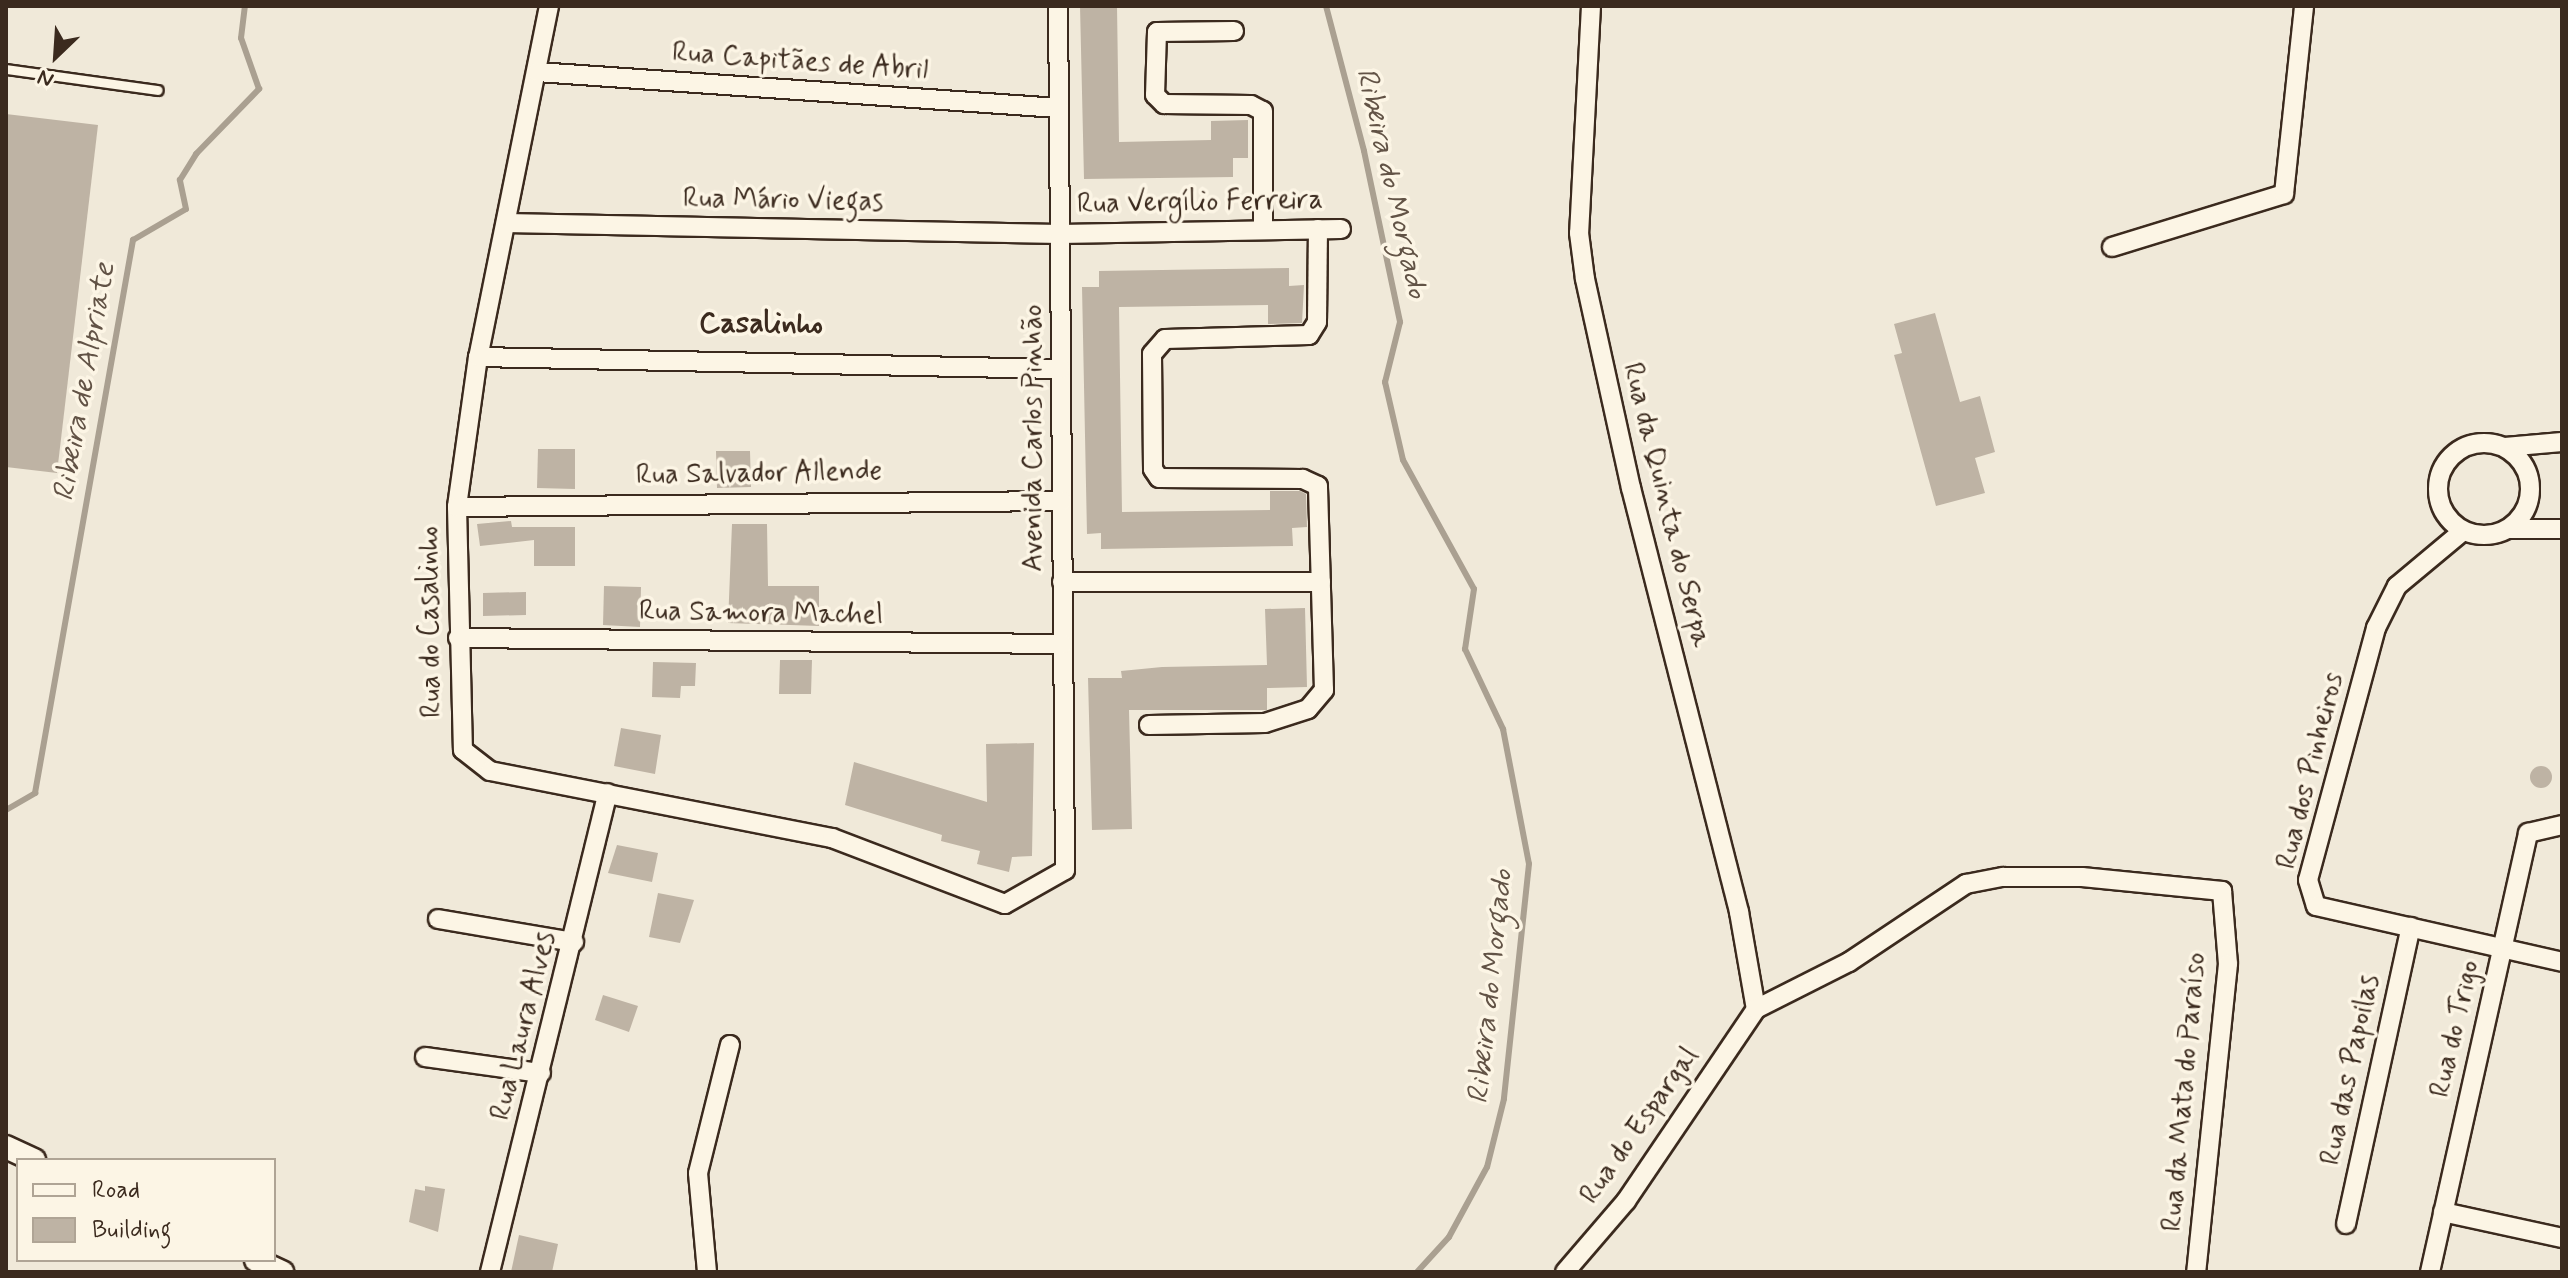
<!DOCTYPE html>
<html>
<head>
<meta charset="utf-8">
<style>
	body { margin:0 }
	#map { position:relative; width:2568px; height:1278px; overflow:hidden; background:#f0e9d9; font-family:Mynerve,sans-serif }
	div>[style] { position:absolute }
	.stream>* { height:6px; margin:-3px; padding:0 3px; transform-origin:3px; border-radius:3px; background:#aaa091 }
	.building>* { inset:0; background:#beb3a4 }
	.round { border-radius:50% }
	.roads { filter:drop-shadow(2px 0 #3b2a1e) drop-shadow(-2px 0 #3b2a1e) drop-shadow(0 2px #3b2a1e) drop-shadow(0 -2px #3b2a1e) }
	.service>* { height:9px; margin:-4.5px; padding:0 4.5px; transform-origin:4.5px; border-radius:4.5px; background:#fcf5e5 }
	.minor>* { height:18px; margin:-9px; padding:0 9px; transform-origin:9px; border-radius:9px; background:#fcf5e5 }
	.minor>.ring { margin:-9px; padding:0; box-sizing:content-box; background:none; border:18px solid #fcf5e5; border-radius:50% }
	.tertiary>* { height:22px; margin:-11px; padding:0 11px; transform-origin:11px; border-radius:11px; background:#fcf5e5 }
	span { translate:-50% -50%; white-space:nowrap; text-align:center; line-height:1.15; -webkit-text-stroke:7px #fcf5e5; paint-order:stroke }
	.street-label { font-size:28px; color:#3b2a1e }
	.water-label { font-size:30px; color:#625346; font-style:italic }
	.neighbourhood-label { font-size:30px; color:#3b2a1e; font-weight:700 }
	.frame { position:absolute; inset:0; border:8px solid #3b2a1e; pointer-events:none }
	.legend { position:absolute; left:16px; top:1158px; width:260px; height:104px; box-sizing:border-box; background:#fcf5e5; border:2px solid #afa495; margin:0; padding:10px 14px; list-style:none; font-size:24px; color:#3b2a1e }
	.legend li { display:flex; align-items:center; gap:16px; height:40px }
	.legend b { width:40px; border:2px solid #afa495 }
	.north { position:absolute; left:16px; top:16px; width:80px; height:80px; -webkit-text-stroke:6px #fcf5e5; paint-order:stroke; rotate:205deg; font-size:22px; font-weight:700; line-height:32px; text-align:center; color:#3b2a1e }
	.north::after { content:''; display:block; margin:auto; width:28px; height:36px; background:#3b2a1e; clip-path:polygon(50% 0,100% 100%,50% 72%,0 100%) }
</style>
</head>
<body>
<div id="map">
	<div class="stream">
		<i style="left:1326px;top:6px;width:150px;rotate:75.3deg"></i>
		<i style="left:1364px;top:151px;width:175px;rotate:78.1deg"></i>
		<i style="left:1400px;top:322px;width:62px;rotate:104deg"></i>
		<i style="left:1385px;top:382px;width:80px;rotate:77deg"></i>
		<i style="left:1403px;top:460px;width:147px;rotate:61.2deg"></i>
		<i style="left:1474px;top:589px;width:61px;rotate:98.5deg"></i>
		<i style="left:1465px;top:649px;width:89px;rotate:64.6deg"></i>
		<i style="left:1503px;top:729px;width:137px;rotate:79.1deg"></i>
		<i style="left:1529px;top:864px;width:236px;rotate:96.1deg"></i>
		<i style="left:1504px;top:1099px;width:70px;rotate:104deg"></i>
		<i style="left:1487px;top:1167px;width:80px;rotate:118.5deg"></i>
		<i style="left:1449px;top:1237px;width:47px;rotate:132.4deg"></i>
		<i style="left:6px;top:810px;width:34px;rotate:-30deg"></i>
		<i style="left:35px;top:793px;width:562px;rotate:-79.95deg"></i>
		<i style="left:133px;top:240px;width:61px;rotate:-30.3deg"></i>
		<i style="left:186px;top:209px;width:30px;rotate:-102deg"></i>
		<i style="left:180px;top:180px;width:31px;rotate:-58deg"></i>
		<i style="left:196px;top:154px;width:91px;rotate:-45.9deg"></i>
		<i style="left:259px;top:89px;width:54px;rotate:-109.4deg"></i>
		<i style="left:241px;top:38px;width:32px;rotate:-83deg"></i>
	</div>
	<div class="building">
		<i style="clip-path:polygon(1080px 6px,1117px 6px,1119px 142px,1211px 140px,1211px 121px,1248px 120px,1248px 158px,1233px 158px,1233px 177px,1084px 179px)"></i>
		<i style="clip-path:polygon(6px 114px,98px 125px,57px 473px,6px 467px)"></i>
		<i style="clip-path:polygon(1289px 268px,1289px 286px,1304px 285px,1302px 323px,1268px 324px,1268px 305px,1119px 307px,1122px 512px,1270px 510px,1270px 491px,1300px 491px,1306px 494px,1307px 527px,1292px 528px,1293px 546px,1101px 549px,1101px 533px,1087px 534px,1082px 287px,1099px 287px,1099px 271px)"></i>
		<i style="clip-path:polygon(1935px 313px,1960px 402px,1980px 396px,1995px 452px,1975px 458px,1985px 493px,1936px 506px,1894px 355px,1902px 353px,1894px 324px)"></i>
		<i style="clip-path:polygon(538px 449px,575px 449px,575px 489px,537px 488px)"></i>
		<i style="clip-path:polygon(716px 451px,750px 451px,751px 487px,717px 488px)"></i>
		<i style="clip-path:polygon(511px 521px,512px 527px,575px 527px,575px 566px,534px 566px,534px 540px,480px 546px,477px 524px)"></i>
		<i style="clip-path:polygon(732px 524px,767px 524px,768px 586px,819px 586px,819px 626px,728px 623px)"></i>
		<i style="clip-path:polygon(604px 586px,641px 587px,640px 627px,603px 625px)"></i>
		<i style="clip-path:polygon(526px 592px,526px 615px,483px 616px,483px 593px)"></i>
		<i style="clip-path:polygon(1305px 608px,1307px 687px,1267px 688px,1267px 710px,1129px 710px,1132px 829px,1092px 830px,1088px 678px,1122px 678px,1121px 671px,1162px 667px,1267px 665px,1265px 609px)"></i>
		<i style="clip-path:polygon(780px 660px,812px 660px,811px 694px,779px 694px)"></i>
		<i style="clip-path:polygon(653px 662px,696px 663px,695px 686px,681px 686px,680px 698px,652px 697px)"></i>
		<i style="clip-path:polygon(621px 728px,661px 735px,655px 774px,614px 766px)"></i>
		<i style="clip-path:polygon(1034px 743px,1032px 856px,1012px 857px,1009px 872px,977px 864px,980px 851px,941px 841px,942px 835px,845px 805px,854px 762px,987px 802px,986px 744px)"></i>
		<i class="round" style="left:2530px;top:766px;width:22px;height:22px"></i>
		<i style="clip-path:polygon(617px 845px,658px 853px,652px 882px,608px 873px)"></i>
		<i style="clip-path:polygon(658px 893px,694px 900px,680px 943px,649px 937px)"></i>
		<i style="clip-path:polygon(603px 995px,638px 1006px,629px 1032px,595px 1020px)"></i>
		<i style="clip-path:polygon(425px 1186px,445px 1189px,438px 1232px,409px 1222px,415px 1189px,425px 1191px)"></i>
		<i style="clip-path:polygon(519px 1235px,558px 1244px,552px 1272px,511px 1272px)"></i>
	</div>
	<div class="roads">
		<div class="service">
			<i style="left:6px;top:69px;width:153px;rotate:7.9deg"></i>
		</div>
		<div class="minor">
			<i style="left:549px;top:6px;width:358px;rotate:101.4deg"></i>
			<i style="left:478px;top:357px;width:151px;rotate:98deg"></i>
			<i style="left:457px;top:507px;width:243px;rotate:88.6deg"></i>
			<i style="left:463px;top:750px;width:34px;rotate:38deg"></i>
			<i style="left:490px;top:771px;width:349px;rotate:11.1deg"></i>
			<i style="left:832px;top:838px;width:185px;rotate:20.9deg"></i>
			<i style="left:1005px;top:904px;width:69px;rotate:-29.5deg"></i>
			<i style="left:1065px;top:870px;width:864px;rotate:-90.46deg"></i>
			<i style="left:1591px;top:6px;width:227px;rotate:93deg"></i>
			<i style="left:1579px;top:233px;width:46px;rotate:82.6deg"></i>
			<i style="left:1585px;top:279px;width:214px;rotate:77.6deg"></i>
			<i style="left:1631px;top:488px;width:438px;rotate:75.7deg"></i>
			<i style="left:1739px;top:912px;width:98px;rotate:80.1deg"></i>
			<i style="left:1234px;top:31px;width:77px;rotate:179.3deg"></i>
			<i style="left:1157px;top:32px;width:63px;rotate:91.8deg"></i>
			<i style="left:1155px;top:95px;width:13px;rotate:45deg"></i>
			<i style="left:1164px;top:104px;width:87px;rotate:0.7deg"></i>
			<i style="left:1251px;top:105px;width:13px;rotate:27deg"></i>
			<i style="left:1263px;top:111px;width:118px;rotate:90deg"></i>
			<i style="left:537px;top:72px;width:523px;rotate:3.95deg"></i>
			<i style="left:506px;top:223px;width:554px;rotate:1.14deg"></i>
			<i style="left:1060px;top:234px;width:281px;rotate:-1deg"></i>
			<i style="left:2112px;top:247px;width:180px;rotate:-17.1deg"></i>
			<i style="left:2284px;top:194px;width:189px;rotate:-83.9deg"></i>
			<i style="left:478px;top:357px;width:583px;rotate:1.18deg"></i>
			<i class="ring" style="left:2438px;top:443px;width:74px;height:74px"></i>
			<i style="left:2505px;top:447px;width:57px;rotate:-5deg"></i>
			<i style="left:457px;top:507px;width:605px;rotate:-0.57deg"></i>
			<i style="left:2509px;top:529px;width:53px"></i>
			<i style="left:2463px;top:531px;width:86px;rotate:140.2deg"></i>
			<i style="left:2397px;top:586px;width:47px;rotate:116.6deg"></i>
			<i style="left:2376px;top:628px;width:261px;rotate:105.1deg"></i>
			<i style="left:2308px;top:880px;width:27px;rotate:73deg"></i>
			<i style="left:2316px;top:906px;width:252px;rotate:12.8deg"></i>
			<i style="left:1062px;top:582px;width:259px"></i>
			<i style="left:458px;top:638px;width:605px;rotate:0.57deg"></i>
			<i style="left:1149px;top:725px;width:116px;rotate:-1deg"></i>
			<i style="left:1265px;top:723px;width:45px;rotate:-18deg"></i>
			<i style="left:1308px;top:709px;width:25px;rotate:-50deg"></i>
			<i style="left:1324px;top:690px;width:204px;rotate:-91.7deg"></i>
			<i style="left:1318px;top:486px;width:17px;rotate:-155deg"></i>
			<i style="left:1303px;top:479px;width:144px;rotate:-179.6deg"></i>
			<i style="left:1159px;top:478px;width:11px;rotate:-124deg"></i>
			<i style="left:1153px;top:469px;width:115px;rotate:-90.5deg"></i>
			<i style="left:1152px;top:354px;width:20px;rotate:-49deg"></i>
			<i style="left:1165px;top:339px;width:144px;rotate:-1.6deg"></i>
			<i style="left:1309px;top:335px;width:15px;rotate:-58deg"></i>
			<i style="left:1317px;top:322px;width:93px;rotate:-89.4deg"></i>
			<i style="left:438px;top:919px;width:138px;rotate:9.6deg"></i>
			<i style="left:425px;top:1057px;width:117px;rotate:7.9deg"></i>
			<i style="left:2443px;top:1212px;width:122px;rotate:12.3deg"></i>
			<i style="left:2346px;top:1224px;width:304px;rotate:-77.7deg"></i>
			<i style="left:490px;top:1272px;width:493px;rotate:-76.2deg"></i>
			<i style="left:707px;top:1272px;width:99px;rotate:-95.2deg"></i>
			<i style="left:698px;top:1173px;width:132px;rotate:-76deg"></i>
			<i style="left:1565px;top:1272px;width:94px;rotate:-49.3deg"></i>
			<i style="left:1626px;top:1201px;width:232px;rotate:-55.9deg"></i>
			<i style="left:1756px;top:1009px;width:104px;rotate:-26.8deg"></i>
			<i style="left:1849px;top:962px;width:141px;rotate:-33.7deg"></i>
			<i style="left:1966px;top:884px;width:38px;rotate:-11deg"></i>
			<i style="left:2003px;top:877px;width:79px"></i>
			<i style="left:2082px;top:877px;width:141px;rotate:5.7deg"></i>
			<i style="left:2222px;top:891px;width:73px;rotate:85.3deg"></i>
			<i style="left:2228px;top:964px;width:310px;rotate:95.9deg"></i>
			<i style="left:2430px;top:1272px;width:450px;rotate:-77.4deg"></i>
			<i style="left:2528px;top:833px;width:35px;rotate:-13deg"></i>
		</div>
		<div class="tertiary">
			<i style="left:6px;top:1147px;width:31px;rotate:25deg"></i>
			<i style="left:256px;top:1260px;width:29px;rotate:25deg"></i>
		</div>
	</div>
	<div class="street-label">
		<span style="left:800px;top:62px;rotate:4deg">Rua Capitães de Abril</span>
		<span style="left:783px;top:201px;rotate:1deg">Rua Mário Viegas</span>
		<span style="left:1200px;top:203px;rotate:-1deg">Rua Vergílio Ferreira</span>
		<span style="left:1034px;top:438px;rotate:-90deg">Avenida Carlos Pinhão</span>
		<span style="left:759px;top:474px;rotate:-1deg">Rua Salvador Allende</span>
		<span style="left:1666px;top:505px;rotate:76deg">Rua da Quinta do Serpa</span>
		<span style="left:761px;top:614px;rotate:1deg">Rua Samora Machel</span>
		<span style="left:431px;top:622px;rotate:-91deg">Rua do Casalinho</span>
		<span style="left:2311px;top:771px;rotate:-76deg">Rua dos Pinheiros</span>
		<span style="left:524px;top:1026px;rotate:-76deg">Rua Laura Alves</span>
		<span style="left:2456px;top:1029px;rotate:-77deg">Rua do Trigo</span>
		<span style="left:2351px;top:1070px;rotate:-78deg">Rua das Papoilas</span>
		<span style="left:2185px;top:1092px;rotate:-85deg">Rua da Mata do Paraíso</span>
		<span style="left:1640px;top:1126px;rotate:-55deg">Rua do Espargal</span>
	</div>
	<div class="water-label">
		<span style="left:1391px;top:183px;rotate:77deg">Ribeira do Morgado</span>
		<span style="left:85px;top:382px;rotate:-80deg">Ribeira de Alpriate</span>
		<span style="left:1491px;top:987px;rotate:-84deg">Ribeira do Morgado</span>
	</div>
	<div class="neighbourhood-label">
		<span style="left:761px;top:324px">Casalinho</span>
	</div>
	<div class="frame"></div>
	<ul class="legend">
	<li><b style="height:10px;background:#fcf5e5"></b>Road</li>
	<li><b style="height:22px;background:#beb3a4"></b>Building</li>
	</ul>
	<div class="north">N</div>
</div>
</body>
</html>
